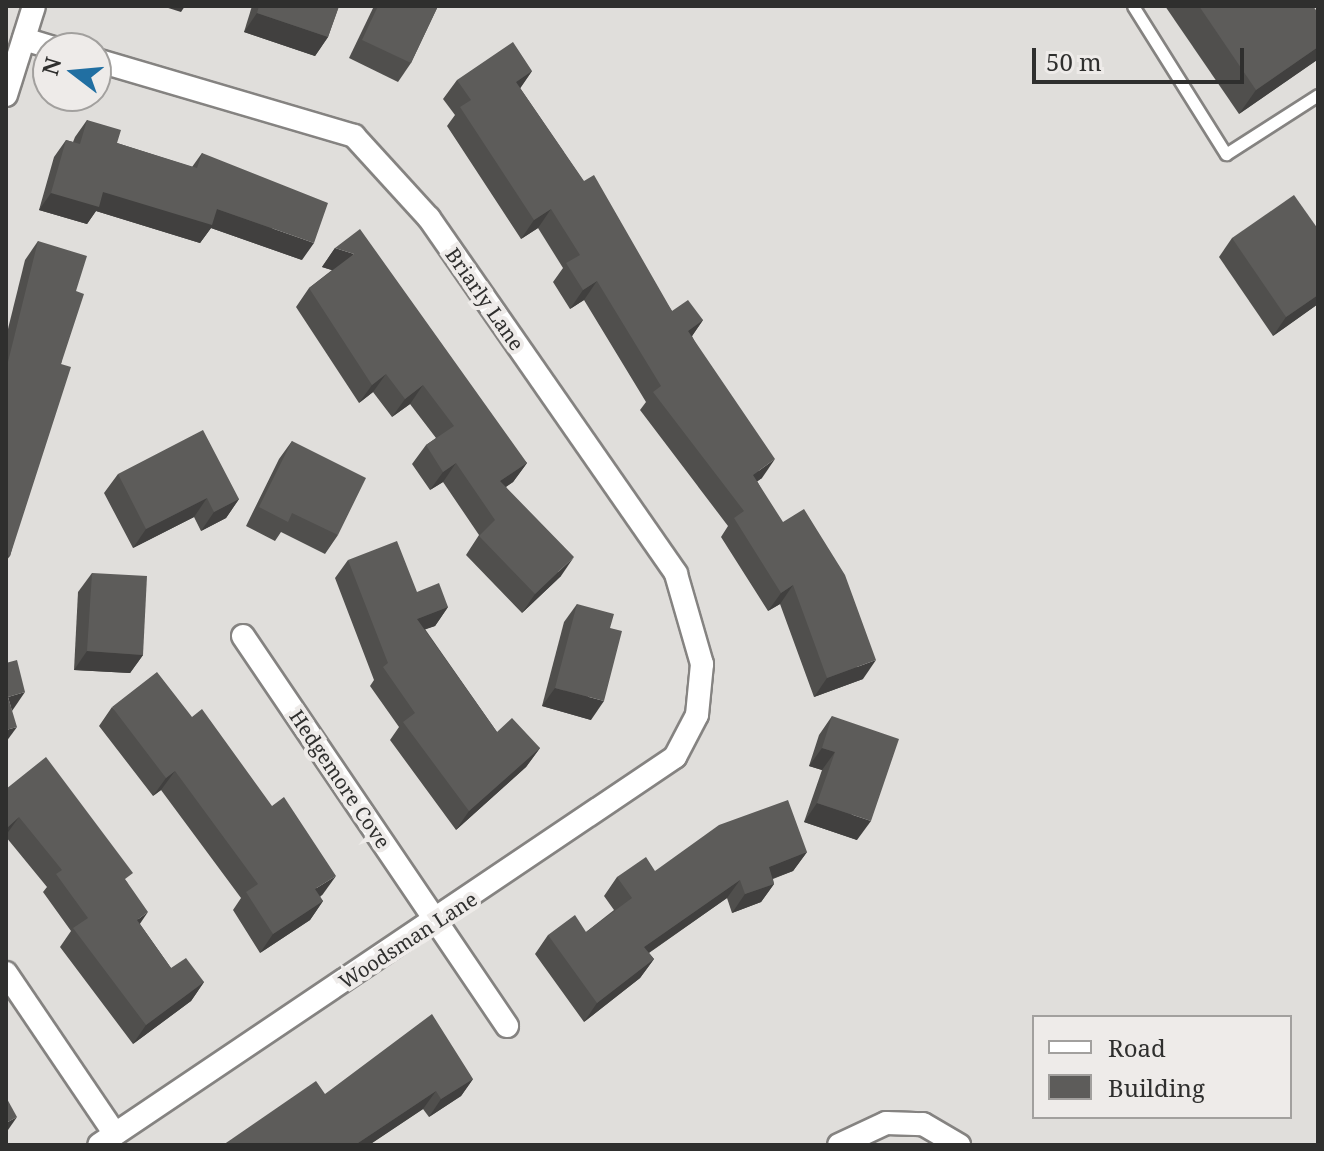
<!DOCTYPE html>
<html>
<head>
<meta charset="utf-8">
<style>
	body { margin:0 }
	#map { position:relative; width:1324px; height:1151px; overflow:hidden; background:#e0dedb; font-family:"Noto Serif",serif }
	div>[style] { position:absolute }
	.roads { filter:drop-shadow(2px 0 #858381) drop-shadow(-2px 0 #858381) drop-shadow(0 2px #858381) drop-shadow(0 -2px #858381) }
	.lane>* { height:11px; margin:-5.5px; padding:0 5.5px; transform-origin:5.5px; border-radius:5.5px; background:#fff }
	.street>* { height:22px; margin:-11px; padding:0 11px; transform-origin:11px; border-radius:11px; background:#fff }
	.wall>* { inset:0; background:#504f4d }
	.shaded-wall>* { inset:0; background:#41403f }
	.building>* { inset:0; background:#5d5c5a }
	span { translate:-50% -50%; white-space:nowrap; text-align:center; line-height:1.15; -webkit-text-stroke:8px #eeebe9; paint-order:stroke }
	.street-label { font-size:20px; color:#2f2f2e }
	.frame { position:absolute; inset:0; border:8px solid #2f2f2e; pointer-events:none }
	.legend { position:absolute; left:1032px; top:1015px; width:260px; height:104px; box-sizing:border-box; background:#eeebe9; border:2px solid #a2a09e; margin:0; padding:10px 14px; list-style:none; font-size:24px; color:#2f2f2e }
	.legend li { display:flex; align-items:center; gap:16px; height:40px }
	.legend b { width:40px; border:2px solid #a2a09e }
	.north { position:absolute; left:32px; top:32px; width:80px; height:80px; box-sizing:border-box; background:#eeebe9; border:2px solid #a2a09e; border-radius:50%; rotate:286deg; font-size:22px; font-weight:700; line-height:32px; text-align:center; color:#2f2f2e }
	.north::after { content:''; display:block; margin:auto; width:28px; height:36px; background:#216fa2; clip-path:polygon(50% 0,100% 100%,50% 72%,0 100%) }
	.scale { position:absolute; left:1032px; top:48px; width:212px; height:36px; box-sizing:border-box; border:4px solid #2f2f2e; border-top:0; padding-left:10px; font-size:24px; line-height:28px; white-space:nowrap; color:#2f2f2e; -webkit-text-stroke:6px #eeebe9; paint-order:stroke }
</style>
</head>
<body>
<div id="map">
	<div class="roads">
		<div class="lane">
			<i style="left:1133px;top:6px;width:175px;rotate:57.9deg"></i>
			<i style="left:1226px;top:154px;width:109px;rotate:-32.7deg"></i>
		</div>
		<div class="street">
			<i style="left:24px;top:39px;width:31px;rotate:17deg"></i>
			<i style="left:96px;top:60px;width:269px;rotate:16.4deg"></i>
			<i style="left:354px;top:136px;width:111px;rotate:47.6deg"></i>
			<i style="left:429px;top:218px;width:433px;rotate:55.2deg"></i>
			<i style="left:676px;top:574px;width:94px;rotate:73.9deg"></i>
			<i style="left:702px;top:664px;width:51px;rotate:95.6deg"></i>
			<i style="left:697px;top:715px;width:47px;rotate:117.6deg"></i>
			<i style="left:675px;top:757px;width:694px;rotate:146.04deg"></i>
			<i style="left:6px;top:95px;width:93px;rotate:-72.5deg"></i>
			<i style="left:243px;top:636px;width:471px;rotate:55.9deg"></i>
			<i style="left:6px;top:973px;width:194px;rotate:55.9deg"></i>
			<i style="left:839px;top:1145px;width:52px;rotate:-25.1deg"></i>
			<i style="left:886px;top:1123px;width:37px;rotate:2deg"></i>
			<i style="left:923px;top:1124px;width:42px;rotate:30.3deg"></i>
		</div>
	</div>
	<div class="wall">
		<i style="clip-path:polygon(252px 6px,339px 6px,328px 37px,315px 56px,244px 32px)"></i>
		<i style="clip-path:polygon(374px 6px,438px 6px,411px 63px,398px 82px,349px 58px)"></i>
		<i style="clip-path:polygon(1165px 6px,1313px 6px,1317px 60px,1239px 114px)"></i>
		<i style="clip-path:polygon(532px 71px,520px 88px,672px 311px,703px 320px,692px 336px,762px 478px,757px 481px,863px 679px,814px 697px,780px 604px,768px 611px,721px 537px,728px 526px,640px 410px,646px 402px,584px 300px,570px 309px,553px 282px,563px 268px,538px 228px,521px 239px,447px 126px,455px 115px,443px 99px,457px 80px)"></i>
		<i style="clip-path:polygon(87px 120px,117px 143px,192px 167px,202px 153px,302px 260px,211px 228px,200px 243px,96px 211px,87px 224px,39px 210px,54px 157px,66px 140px,73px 142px,75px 137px)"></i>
		<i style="clip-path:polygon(1318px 229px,1318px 304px,1273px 336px,1219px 257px,1232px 238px)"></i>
		<i style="clip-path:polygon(38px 241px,76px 291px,61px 364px,10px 556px,6px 561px,6px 337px,25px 260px)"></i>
		<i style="clip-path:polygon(335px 248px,527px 463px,513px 482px,506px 487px,561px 576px,522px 613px,466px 555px,479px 535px,443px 482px,430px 490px,412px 464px,426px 445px,436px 438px,410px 404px,392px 417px,373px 392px,359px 403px,296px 307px,309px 288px,332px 270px,322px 267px)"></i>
		<i style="clip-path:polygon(292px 441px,338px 535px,325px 554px,281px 532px,275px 541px,246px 526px,279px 459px)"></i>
		<i style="clip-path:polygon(118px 474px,239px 499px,226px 518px,201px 531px,194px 517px,133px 548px,104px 493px)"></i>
		<i style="clip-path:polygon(348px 560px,448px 607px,435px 626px,425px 629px,497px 732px,540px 748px,526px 767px,456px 830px,390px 740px,399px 727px,370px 686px,374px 680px,335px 578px)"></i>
		<i style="clip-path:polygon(92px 573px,143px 655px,130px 673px,74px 670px,78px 592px)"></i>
		<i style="clip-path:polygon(577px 604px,591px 720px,542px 706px,564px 622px)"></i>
		<i style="clip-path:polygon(112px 707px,323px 894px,320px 897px,323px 901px,310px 920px,260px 953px,233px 910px,241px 898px,161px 790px,153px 796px,99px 726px)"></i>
		<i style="clip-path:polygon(832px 716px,857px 840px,804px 822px,822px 770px,809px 766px,819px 735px)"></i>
		<i style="clip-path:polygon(6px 789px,127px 882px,140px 924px,171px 968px,204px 982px,191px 1001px,133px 1044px,60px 947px,71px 931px,43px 892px,47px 887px,6px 837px)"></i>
		<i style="clip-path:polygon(807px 852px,793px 871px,773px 879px,774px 884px,761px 902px,732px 913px,727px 898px,649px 953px,654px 959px,640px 978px,584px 1022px,535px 954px,548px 935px,586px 932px,614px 910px,604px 896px,617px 877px,655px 871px)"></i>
		<i style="clip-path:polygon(473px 1079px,461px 1096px,429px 1117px,423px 1109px,369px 1145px,223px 1145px,325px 1094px)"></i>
	</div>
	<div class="shaded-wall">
		<i style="clip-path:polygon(162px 6px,185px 6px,181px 12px)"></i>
		<i style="clip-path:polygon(257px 13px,328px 37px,315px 56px,244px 32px)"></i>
		<i style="clip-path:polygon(1318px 47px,1317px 60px,1239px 114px,1256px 90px)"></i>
		<i style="clip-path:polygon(532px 71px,519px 90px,516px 82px)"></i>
		<i style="clip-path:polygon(103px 192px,217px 209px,314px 243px,302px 260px,211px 228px,200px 243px,96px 211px,87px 224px,39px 210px,51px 193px)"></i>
		<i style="clip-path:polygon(551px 209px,538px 228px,521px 239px,534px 220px)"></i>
		<i style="clip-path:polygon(335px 248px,354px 254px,341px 273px,322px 267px)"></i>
		<i style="clip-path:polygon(597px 281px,584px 300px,570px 309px,583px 290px)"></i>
		<i style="clip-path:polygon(1318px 295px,1318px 304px,1273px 336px,1286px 317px)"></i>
		<i style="clip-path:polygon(703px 320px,690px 339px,688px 331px)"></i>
		<i style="clip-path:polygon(386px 374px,373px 392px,359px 403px,372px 385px)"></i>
		<i style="clip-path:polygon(423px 385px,410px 404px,392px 417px,405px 399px)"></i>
		<i style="clip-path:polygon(775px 459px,762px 478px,740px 494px,753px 475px)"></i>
		<i style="clip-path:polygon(456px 463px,443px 482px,430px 490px,443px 472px)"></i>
		<i style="clip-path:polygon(527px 463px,513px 482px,487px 499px,500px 481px)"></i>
		<i style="clip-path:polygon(207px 498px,194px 517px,133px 548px,146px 529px)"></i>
		<i style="clip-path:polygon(239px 499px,226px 518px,201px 531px,214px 512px)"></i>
		<i style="clip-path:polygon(574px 557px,561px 576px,522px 613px,535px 594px)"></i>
		<i style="clip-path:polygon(793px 585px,780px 604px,768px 611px,781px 593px)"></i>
		<i style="clip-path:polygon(448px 607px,435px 626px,404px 637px,417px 619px)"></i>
		<i style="clip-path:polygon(87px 651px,143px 655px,130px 673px,74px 670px)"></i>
		<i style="clip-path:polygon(876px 660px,863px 679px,814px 697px,827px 678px)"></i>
		<i style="clip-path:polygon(555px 688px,604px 701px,591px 720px,542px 706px)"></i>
		<i style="clip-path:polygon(25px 692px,12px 711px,8px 697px)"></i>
		<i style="clip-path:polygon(17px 727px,6px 742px,6px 730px)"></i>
		<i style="clip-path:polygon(540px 748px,526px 767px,456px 830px,469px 811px)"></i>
		<i style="clip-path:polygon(822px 748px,835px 752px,822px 770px,809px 766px)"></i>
		<i style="clip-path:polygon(175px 771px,161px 790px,153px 796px,166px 778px)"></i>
		<i style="clip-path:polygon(817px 803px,871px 821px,857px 840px,804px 822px)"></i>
		<i style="clip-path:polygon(19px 817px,6px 835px,6px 829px,8px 827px)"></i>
		<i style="clip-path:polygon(807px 852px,793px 871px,755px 885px,769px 867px)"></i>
		<i style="clip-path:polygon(336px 876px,323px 894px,302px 908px,315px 889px)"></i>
		<i style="clip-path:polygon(740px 880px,727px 898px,631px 965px,644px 947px)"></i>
		<i style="clip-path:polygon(774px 884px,761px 902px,732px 913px,745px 894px)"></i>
		<i style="clip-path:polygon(323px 901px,310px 920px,260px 953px,273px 934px)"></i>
		<i style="clip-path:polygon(148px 912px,135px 931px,137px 920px)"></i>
		<i style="clip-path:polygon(654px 959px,640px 978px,584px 1022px,597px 1003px)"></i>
		<i style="clip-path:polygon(204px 982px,191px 1001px,133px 1044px,146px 1025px)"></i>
		<i style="clip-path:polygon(473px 1079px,461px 1096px,429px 1117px,441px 1099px)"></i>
		<i style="clip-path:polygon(436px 1091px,423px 1109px,369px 1145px,355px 1145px)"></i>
		<i style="clip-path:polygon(17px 1117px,8px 1130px,6px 1131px,6px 1123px)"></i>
	</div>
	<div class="building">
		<i style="clip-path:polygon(259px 6px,339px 6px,328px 37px,257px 13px)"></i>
		<i style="clip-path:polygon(378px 6px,438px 6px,411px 63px,362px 40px)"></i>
		<i style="clip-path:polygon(1199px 6px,1313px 6px,1318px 13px,1318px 47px,1256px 90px)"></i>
		<i style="clip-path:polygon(513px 42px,532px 71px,516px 82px,584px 181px,594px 175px,672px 311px,688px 300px,703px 320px,688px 331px,775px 459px,753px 475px,783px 522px,804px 509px,845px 575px,876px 660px,827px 678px,793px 585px,781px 593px,734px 518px,744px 511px,653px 392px,661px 386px,597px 281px,583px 290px,566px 263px,580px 255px,551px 209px,534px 220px,460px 107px,471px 100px,457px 80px)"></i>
		<i style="clip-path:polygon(87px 120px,121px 130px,117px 143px,197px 168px,202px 153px,328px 203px,314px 243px,217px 209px,212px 225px,103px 192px,99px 207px,51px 193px,66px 140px,80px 144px)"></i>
		<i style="clip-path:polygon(1294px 195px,1318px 229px,1318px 295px,1286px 317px,1232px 238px)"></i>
		<i style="clip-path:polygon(360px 229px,527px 463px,500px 481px,574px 557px,535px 594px,479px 536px,495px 520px,456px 463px,443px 472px,426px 445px,454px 426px,423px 385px,405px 399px,386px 374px,372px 385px,309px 288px,354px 254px,335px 248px)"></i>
		<i style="clip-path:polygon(38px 241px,87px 256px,76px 291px,84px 294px,61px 364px,71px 367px,10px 556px,6px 555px,6px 370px)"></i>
		<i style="clip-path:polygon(203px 430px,239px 499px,214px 512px,207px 498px,146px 529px,118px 474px)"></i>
		<i style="clip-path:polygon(292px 441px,366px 478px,338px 535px,292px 513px,288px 522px,259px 507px)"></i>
		<i style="clip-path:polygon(397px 541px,417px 592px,439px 583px,448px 607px,417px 619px,497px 732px,512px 718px,540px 748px,469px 811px,403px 722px,415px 713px,383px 667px,388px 663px,348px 560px)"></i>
		<i style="clip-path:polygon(92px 573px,147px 576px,143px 655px,87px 651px)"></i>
		<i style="clip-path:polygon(577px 604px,614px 614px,610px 628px,622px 631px,604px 701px,555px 688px)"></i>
		<i style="clip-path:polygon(17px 660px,25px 692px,8px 697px,17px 727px,6px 730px,6px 663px)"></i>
		<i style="clip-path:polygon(157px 672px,192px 717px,202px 709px,272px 806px,284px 797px,336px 876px,315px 889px,323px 901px,273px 934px,246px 892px,258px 884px,175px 771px,166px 778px,112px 707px)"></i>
		<i style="clip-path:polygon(832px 716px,899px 739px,871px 821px,817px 803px,835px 752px,822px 748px)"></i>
		<i style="clip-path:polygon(46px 757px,133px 873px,125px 879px,148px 912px,137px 920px,171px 968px,186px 958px,204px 982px,146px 1025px,73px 928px,88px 918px,56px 874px,62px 870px,19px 817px,8px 827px,6px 825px,6px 789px)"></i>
		<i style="clip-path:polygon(788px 800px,807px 852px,769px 867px,774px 884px,745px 894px,740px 880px,644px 947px,654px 959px,597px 1003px,548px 935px,575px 915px,586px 932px,632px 898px,617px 877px,646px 857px,655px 871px,719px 825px)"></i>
		<i style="clip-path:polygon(432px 1014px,473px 1079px,441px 1099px,436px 1091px,355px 1145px,223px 1145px,316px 1081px,325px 1094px)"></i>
		<i style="clip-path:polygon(6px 1097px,17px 1117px,6px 1123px)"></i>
	</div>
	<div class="street-label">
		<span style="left:485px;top:299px;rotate:55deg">Briarly Lane</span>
		<span style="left:340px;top:779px;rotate:56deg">Hedgemore Cove</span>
		<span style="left:408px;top:940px;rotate:-33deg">Woodsman Lane</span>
	</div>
	<div class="frame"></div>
	<ul class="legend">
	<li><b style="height:10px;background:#fff"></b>Road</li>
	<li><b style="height:22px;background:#5d5c5a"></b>Building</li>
	</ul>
	<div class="north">N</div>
	<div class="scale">50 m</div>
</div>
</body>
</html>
